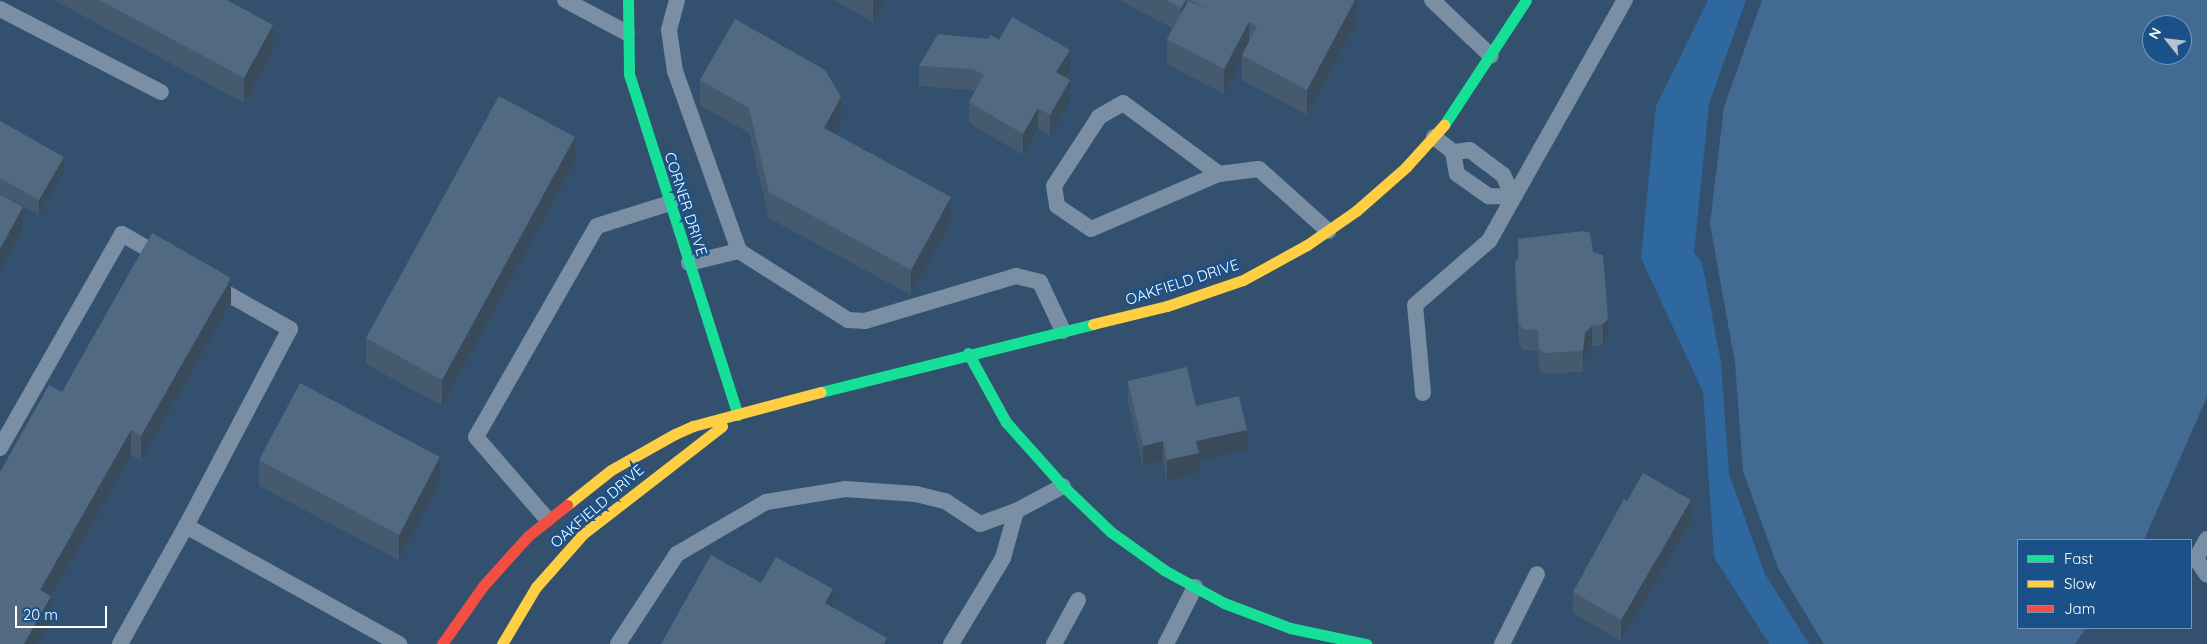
<!DOCTYPE html>
<html>
<head>
<meta charset="utf-8">
<style>
	body { margin:0 }
	#map { position:relative; width:2207px; height:644px; overflow:hidden; background:#33516f; font-family:Quicksand,sans-serif }
	div>[style] { position:absolute }
	.green>* { inset:0; background:#2e689f }
	.water>* { inset:0; background:#436a92 }
	.lane>* { height:16px; margin:-8px; padding:0 8px; transform-origin:8px; border-radius:8px; background:#7a8fa4 }
	.fast>* { height:11px; margin:-5.5px; padding:0 5.5px; transform-origin:5.5px; border-radius:5.5px; background:#16e098 }
	.slow>* { height:11px; margin:-5.5px; padding:0 5.5px; transform-origin:5.5px; border-radius:5.5px; background:#ffcf43 }
	.jam>* { height:11px; margin:-5.5px; padding:0 5.5px; transform-origin:5.5px; border-radius:5.5px; background:#f24e42 }
	.wall>* { inset:0; background:#465a6f }
	.shaded-wall>* { inset:0; background:#394a5a }
	.building>* { inset:0; background:#516981 }
	span { translate:-50% -50%; white-space:nowrap; text-align:center; line-height:1.15; -webkit-text-stroke:5px #1a5188; paint-order:stroke }
	.street-label { font-size:15px; color:#fff }
	.legend { position:absolute; left:2017px; top:539px; width:175px; height:90px; box-sizing:border-box; background:#1a5188; border:1px solid #7697b8; margin:0; padding:6px 9px; list-style:none; font-size:15px; color:#fff }
	.legend li { display:flex; align-items:center; gap:10px; height:25px }
	.legend b { width:25px; border:1px solid #7697b8 }
	.north { position:absolute; left:2142px; top:15px; width:50px; height:50px; box-sizing:border-box; background:#1a5188; border:1px solid #7697b8; border-radius:50%; rotate:299deg; font-size:14px; font-weight:700; line-height:20px; text-align:center; color:#fff }
	.north::after { content:''; display:block; margin:auto; width:18px; height:22px; background:#b8c2cd; clip-path:polygon(50% 0,100% 100%,50% 72%,0 100%) }
	.scale { position:absolute; left:15px; top:606px; width:92px; height:22px; box-sizing:border-box; border:2px solid #fff; border-top:0; padding-left:6px; font-size:15px; line-height:18px; white-space:nowrap; color:#fff; -webkit-text-stroke:4px #1a5188; paint-order:stroke }
</style>
</head>
<body>
<div id="map">
	<div class="green">
		<i style="clip-path:polygon(1708px 0,1746px 0,1709px 104px,1694px 253px,1702px 262px,1721px 363px,1729px 474px,1765px 574px,1809px 644px,1769px 644px,1714px 557px,1703px 392px,1641px 258px,1656px 106px)"></i>
	</div>
	<div class="water">
		<i style="clip-path:polygon(evenodd,1762px 0,2207px 0,2207px 397px,2144px 540px,2018px 540px,2018px 628px,2086px 628px,2075px 644px,1824px 644px,1778px 568px,1743px 471px,1735px 363px,1710px 224px,1724px 107px,1762px 0,2152px 25px,2182px 25px,2182px 55px,2152px 55px,2152px 25px)"></i>
	</div>
	<div class="lane">
		<i style="left:565px;top:0;width:70px;rotate:28deg"></i>
		<i style="left:677px;top:0;width:31px;rotate:105deg"></i>
		<i style="left:669px;top:30px;width:41px;rotate:81.7deg"></i>
		<i style="left:675px;top:71px;width:191px;rotate:70.4deg"></i>
		<i style="left:1432px;top:0;width:81px;rotate:43.5deg"></i>
		<i style="left:0;top:9px;width:181px;rotate:27.3deg"></i>
		<i style="left:1434px;top:137px;width:24px;rotate:38deg"></i>
		<i style="left:1453px;top:152px;width:22px;rotate:80deg"></i>
		<i style="left:1457px;top:174px;width:39px;rotate:35deg"></i>
		<i style="left:1489px;top:196px;width:24px;rotate:2deg"></i>
		<i style="left:1513px;top:197px;width:24px;rotate:-114deg"></i>
		<i style="left:1503px;top:175px;width:41px;rotate:-142.9deg"></i>
		<i style="left:1470px;top:150px;width:17px;rotate:173deg"></i>
		<i style="left:1219px;top:174px;width:119px;rotate:-143.5deg"></i>
		<i style="left:1123px;top:103px;width:28px;rotate:150deg"></i>
		<i style="left:1099px;top:117px;width:82px;rotate:123.1deg"></i>
		<i style="left:1054px;top:186px;width:20px;rotate:81deg"></i>
		<i style="left:1057px;top:206px;width:41px;rotate:34.1deg"></i>
		<i style="left:1091px;top:229px;width:139px;rotate:-23.3deg"></i>
		<i style="left:1219px;top:174px;width:40px;rotate:-7.1deg"></i>
		<i style="left:1259px;top:169px;width:93px;rotate:41.9deg"></i>
		<i style="left:689px;top:263px;width:51px;rotate:-13.5deg"></i>
		<i style="left:739px;top:251px;width:129px;rotate:32.3deg"></i>
		<i style="left:848px;top:320px;width:17px;rotate:3deg"></i>
		<i style="left:865px;top:321px;width:158px;rotate:-16.6deg"></i>
		<i style="left:1016px;top:276px;width:25px;rotate:14deg"></i>
		<i style="left:1040px;top:282px;width:54px;rotate:64.9deg"></i>
		<i style="left:1423px;top:393px;width:88px;rotate:-95.2deg"></i>
		<i style="left:1415px;top:305px;width:98px;rotate:-40.9deg"></i>
		<i style="left:1489px;top:241px;width:277px;rotate:-60.6deg"></i>
		<i style="left:0;top:448px;width:246px;rotate:-60.3deg"></i>
		<i style="left:122px;top:234px;width:46px;rotate:29.9deg"></i>
		<i style="left:547px;top:519px;width:108px;rotate:-130.9deg"></i>
		<i style="left:476px;top:437px;width:243px;rotate:-60.2deg"></i>
		<i style="left:597px;top:226px;width:77px;rotate:-17.5deg"></i>
		<i style="left:186px;top:526px;width:223px;rotate:-62.2deg"></i>
		<i style="left:290px;top:329px;width:90px;rotate:-150.6deg"></i>
		<i style="left:2207px;top:539px;width:23px;rotate:119deg"></i>
		<i style="left:2196px;top:559px;width:19px;rotate:55deg"></i>
		<i style="left:120px;top:644px;width:135px;rotate:-60.8deg"></i>
		<i style="left:186px;top:526px;width:244px;rotate:29deg"></i>
		<i style="left:618px;top:644px;width:108px;rotate:-56.8deg"></i>
		<i style="left:677px;top:554px;width:103px;rotate:-30.3deg"></i>
		<i style="left:766px;top:502px;width:80px;rotate:-9.3deg"></i>
		<i style="left:845px;top:489px;width:71px;rotate:4deg"></i>
		<i style="left:916px;top:494px;width:30px;rotate:14deg"></i>
		<i style="left:945px;top:501px;width:42px;rotate:33.3deg"></i>
		<i style="left:980px;top:524px;width:38px;rotate:-20deg"></i>
		<i style="left:1016px;top:511px;width:53px;rotate:-28deg"></i>
		<i style="left:951px;top:644px;width:100px;rotate:-58.8deg"></i>
		<i style="left:1003px;top:558px;width:49px;rotate:-74.5deg"></i>
		<i style="left:1054px;top:644px;width:50px;rotate:-61.4deg"></i>
		<i style="left:1166px;top:644px;width:64px;rotate:-63deg"></i>
		<i style="left:1502px;top:644px;width:78px;rotate:-63.4deg"></i>
	</div>
	<div class="fast">
		<i style="left:628px;top:0;width:74px;rotate:89.2deg"></i>
		<i style="left:629px;top:74px;width:358px;rotate:72.3deg"></i>
		<i style="left:1444px;top:125px;width:149px;rotate:-56.7deg"></i>
		<i style="left:968px;top:353px;width:79px;rotate:61.2deg"></i>
		<i style="left:1006px;top:422px;width:86px;rotate:48.3deg"></i>
		<i style="left:1063px;top:486px;width:66px;rotate:43.8deg"></i>
		<i style="left:1111px;top:532px;width:65px;rotate:35.6deg"></i>
		<i style="left:1164px;top:570px;width:68px;rotate:28.8deg"></i>
		<i style="left:1224px;top:603px;width:71px;rotate:20.7deg"></i>
		<i style="left:1290px;top:628px;width:78px;rotate:11.9deg"></i>
		<i style="left:821px;top:392px;width:280px;rotate:-14deg"></i>
	</div>
	<div class="slow">
		<i style="left:1093px;top:324px;width:76px;rotate:-13.7deg"></i>
		<i style="left:1167px;top:306px;width:80px;rotate:-18.9deg"></i>
		<i style="left:1243px;top:280px;width:73px;rotate:-28.7deg"></i>
		<i style="left:1307px;top:245px;width:60px;rotate:-34.8deg"></i>
		<i style="left:1356px;top:211px;width:67px;rotate:-41.3deg"></i>
		<i style="left:1406px;top:167px;width:57px;rotate:-47.9deg"></i>
		<i style="left:567px;top:505px;width:56px;rotate:-38.5deg"></i>
		<i style="left:611px;top:470px;width:73px;rotate:-29.4deg"></i>
		<i style="left:675px;top:434px;width:20px;rotate:-24deg"></i>
		<i style="left:693px;top:426px;width:132px;rotate:-14.9deg"></i>
		<i style="left:502px;top:644px;width:66px;rotate:-59.2deg"></i>
		<i style="left:536px;top:587px;width:71px;rotate:-48.4deg"></i>
		<i style="left:583px;top:534px;width:176px;rotate:-37.8deg"></i>
	</div>
	<div class="jam">
		<i style="left:442px;top:644px;width:71px;rotate:-54.7deg"></i>
		<i style="left:483px;top:586px;width:67px;rotate:-48deg"></i>
		<i style="left:528px;top:536px;width:50px;rotate:-38.5deg"></i>
	</div>
	<div class="wall">
		<i style="clip-path:polygon(54px 0,227px 0,273px 50px,244px 103px)"></i>
		<i style="clip-path:polygon(834px 0,885px 0,873px 22px)"></i>
		<i style="clip-path:polygon(1119px 0,1357px 0,1357px 22px,1307px 115px,1242px 80px,1242px 60px,1224px 94px,1167px 64px,1167px 39px,1172px 28px)"></i>
		<i style="clip-path:polygon(988px 39px,999px 40px,1070px 71px,1066px 78px,1070px 101px,1050px 136px,1038px 129px,1023px 155px,969px 123px,969px 102px,975px 91px,973px 90px,919px 86px,919px 66px)"></i>
		<i style="clip-path:polygon(700px 80px,841px 123px,834px 134px,951px 222px,911px 295px,769px 218px,749px 133px,700px 105px)"></i>
		<i style="clip-path:polygon(0 121px,64px 172px,39px 215px,0 193px)"></i>
		<i style="clip-path:polygon(575px 162px,442px 406px,366px 364px,366px 338px)"></i>
		<i style="clip-path:polygon(1590px 233px,1608px 340px,1603px 345px,1592px 346px,1585px 354px,1583px 372px,1544px 374px,1539px 369px,1538px 351px,1523px 350px,1519px 345px,1515px 283px,1515px 262px,1518px 259px,1518px 239px)"></i>
		<i style="clip-path:polygon(231px 303px,141px 461px,131px 455px,51px 597px,51px 622px,38px 644px,0 644px,62px 392px)"></i>
		<i style="clip-path:polygon(1128px 381px,1196px 406px,1247px 450px,1199px 461px,1199px 473px,1167px 481px,1163px 461px,1143px 466px,1128px 402px)"></i>
		<i style="clip-path:polygon(259px 460px,440px 482px,399px 560px,259px 486px)"></i>
		<i style="clip-path:polygon(1627px 501px,1691px 521px,1621px 641px,1573px 613px,1573px 592px)"></i>
	</div>
	<div class="shaded-wall">
		<i style="clip-path:polygon(873px 0,885px 0,873px 22px)"></i>
		<i style="clip-path:polygon(1186px 0,1187px 0,1187px 23px,1181px 33px,1181px 8px)"></i>
		<i style="clip-path:polygon(1355px 0,1357px 0,1357px 22px,1307px 115px,1307px 90px)"></i>
		<i style="clip-path:polygon(1249px 22px,1249px 47px,1242px 55px,1242px 60px,1224px 94px,1224px 69px)"></i>
		<i style="clip-path:polygon(273px 25px,273px 50px,244px 103px,244px 78px)"></i>
		<i style="clip-path:polygon(1070px 50px,1070px 71px,1056px 93px,1056px 72px)"></i>
		<i style="clip-path:polygon(1070px 80px,1070px 101px,1050px 136px,1050px 115px)"></i>
		<i style="clip-path:polygon(841px 97px,841px 123px,824px 153px,824px 128px)"></i>
		<i style="clip-path:polygon(1038px 108px,1038px 129px,1023px 155px,1023px 134px)"></i>
		<i style="clip-path:polygon(575px 137px,575px 162px,442px 406px,442px 380px)"></i>
		<i style="clip-path:polygon(64px 157px,64px 172px,39px 215px,39px 200px)"></i>
		<i style="clip-path:polygon(951px 197px,951px 222px,911px 295px,911px 270px)"></i>
		<i style="clip-path:polygon(23px 207px,23px 228px,0 270px,0 249px)"></i>
		<i style="clip-path:polygon(231px 278px,231px 303px,141px 461px,141px 436px)"></i>
		<i style="clip-path:polygon(1608px 319px,1608px 340px,1603px 345px,1603px 324px)"></i>
		<i style="clip-path:polygon(1592px 326px,1592px 346px,1585px 354px,1583px 372px,1583px 351px,1585px 333px)"></i>
		<i style="clip-path:polygon(131px 430px,131px 455px,51px 597px,51px 622px,38px 644px,24px 644px,40px 590px)"></i>
		<i style="clip-path:polygon(1247px 430px,1247px 450px,1199px 461px,1199px 473px,1167px 481px,1167px 460px,1196px 441px)"></i>
		<i style="clip-path:polygon(1163px 441px,1163px 461px,1143px 466px,1143px 446px)"></i>
		<i style="clip-path:polygon(440px 457px,440px 482px,399px 560px,399px 535px)"></i>
		<i style="clip-path:polygon(1691px 500px,1691px 521px,1621px 641px,1621px 620px)"></i>
		<i style="clip-path:polygon(833px 589px,833px 614px,825px 603px)"></i>
		<i style="clip-path:polygon(887px 638px,887px 644px,884px 644px)"></i>
	</div>
	<div class="building">
		<i style="clip-path:polygon(100px 0,227px 0,273px 25px,244px 78px)"></i>
		<i style="clip-path:polygon(1166px 0,1186px 0,1181px 8px)"></i>
		<i style="clip-path:polygon(1191px 0,1355px 0,1307px 90px,1242px 55px,1257px 26px,1249px 22px,1224px 69px,1167px 39px,1188px 1px,1208px 9px)"></i>
		<i style="clip-path:polygon(1012px 17px,1070px 50px,1056px 72px,1070px 80px,1050px 115px,1038px 108px,1023px 134px,969px 102px,984px 75px,973px 69px,919px 66px,938px 34px,988px 39px,991px 35px,999px 40px)"></i>
		<i style="clip-path:polygon(735px 19px,825px 70px,841px 97px,824px 128px,951px 197px,911px 270px,769px 192px,749px 108px,700px 80px)"></i>
		<i style="clip-path:polygon(499px 96px,575px 137px,442px 380px,366px 338px)"></i>
		<i style="clip-path:polygon(0 121px,64px 157px,39px 200px,0 178px)"></i>
		<i style="clip-path:polygon(0 194px,23px 207px,0 249px)"></i>
		<i style="clip-path:polygon(1583px 231px,1590px 233px,1593px 252px,1603px 255px,1608px 319px,1603px 324px,1592px 326px,1585px 333px,1583px 351px,1544px 353px,1539px 348px,1538px 330px,1523px 329px,1519px 324px,1515px 262px,1519px 258px,1518px 239px)"></i>
		<i style="clip-path:polygon(152px 233px,231px 278px,141px 436px,131px 430px,40px 590px,51px 596px,24px 644px,0 644px,0 472px,49px 385px,62px 392px)"></i>
		<i style="clip-path:polygon(1187px 367px,1196px 406px,1239px 396px,1247px 430px,1196px 441px,1199px 453px,1167px 460px,1163px 441px,1143px 446px,1128px 381px)"></i>
		<i style="clip-path:polygon(300px 383px,440px 457px,399px 535px,259px 460px)"></i>
		<i style="clip-path:polygon(1643px 473px,1691px 500px,1621px 620px,1573px 592px,1624px 499px,1627px 501px)"></i>
		<i style="clip-path:polygon(711px 555px,761px 583px,776px 557px,833px 589px,825px 603px,887px 638px,884px 644px,661px 644px)"></i>
	</div>
	<div class="street-label">
		<span style="left:686px;top:204px;rotate:72deg">CORNER DRIVE</span>
		<span style="left:1182px;top:282px;rotate:-18deg">OAKFIELD DRIVE</span>
		<span style="left:597px;top:506px;rotate:-41deg">OAKFIELD DRIVE</span>
	</div>
	<ul class="legend">
	<li><b style="height:6px;background:#16e098"></b>Fast</li>
	<li><b style="height:6px;background:#ffcf43"></b>Slow</li>
	<li><b style="height:6px;background:#f24e42"></b>Jam</li>
	</ul>
	<div class="north">N</div>
	<div class="scale">20 m</div>
</div>
</body>
</html>
